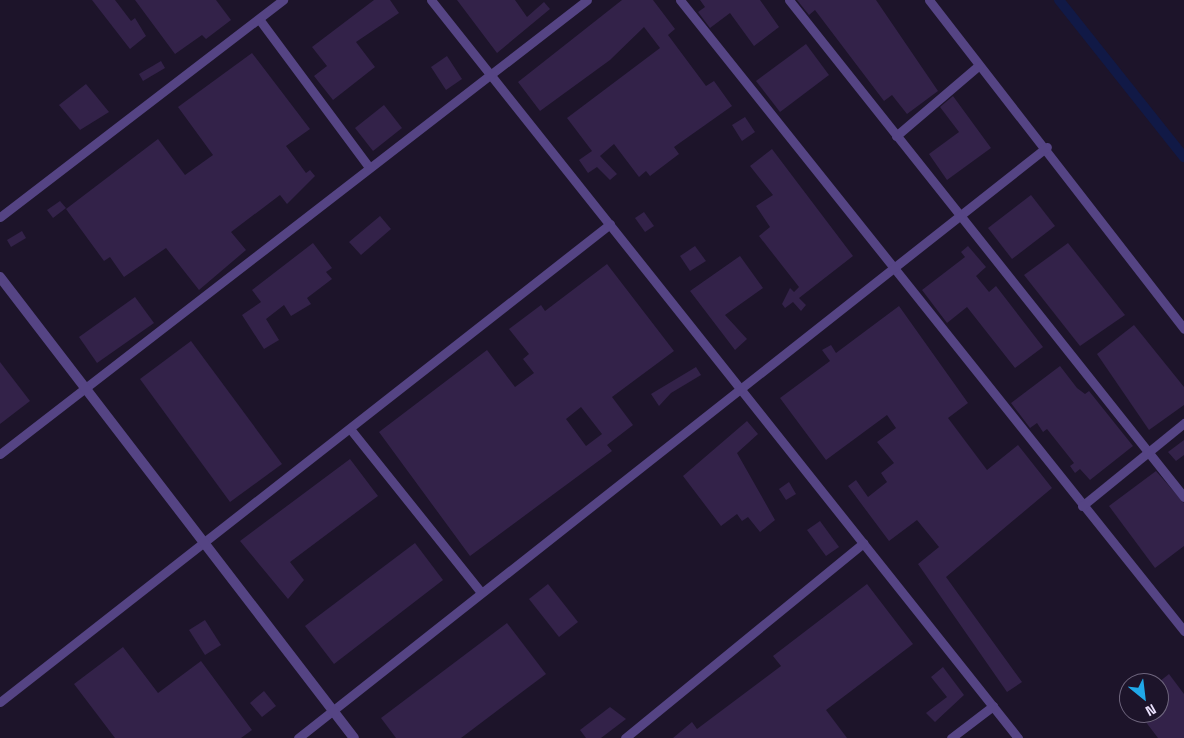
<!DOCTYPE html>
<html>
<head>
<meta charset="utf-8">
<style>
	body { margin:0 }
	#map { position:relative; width:1184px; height:738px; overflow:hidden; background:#1d142a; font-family:"Space Grotesk",sans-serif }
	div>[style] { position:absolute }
	.canal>* { height:10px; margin:-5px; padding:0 5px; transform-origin:5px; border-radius:5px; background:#111946 }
	.building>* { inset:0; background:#332249 }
	.minor>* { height:9px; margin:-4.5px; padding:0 4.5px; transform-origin:4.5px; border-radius:4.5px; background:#554484 }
	.tertiary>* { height:10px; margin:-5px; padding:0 5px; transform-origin:5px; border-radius:5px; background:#554484 }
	span { translate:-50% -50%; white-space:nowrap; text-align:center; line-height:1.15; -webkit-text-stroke:4px #1d142a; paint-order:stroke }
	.north { position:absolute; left:1119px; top:673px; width:50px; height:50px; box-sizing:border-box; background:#1d142a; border:1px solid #6f667e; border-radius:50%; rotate:151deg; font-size:14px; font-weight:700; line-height:20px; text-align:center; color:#eae0fc }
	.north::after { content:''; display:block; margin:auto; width:18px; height:22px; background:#20a8e8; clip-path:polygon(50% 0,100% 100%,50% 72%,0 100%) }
</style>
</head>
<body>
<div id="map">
	<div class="canal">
		<i style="left:1059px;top:0;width:201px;rotate:51.5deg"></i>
	</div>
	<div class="building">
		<i style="clip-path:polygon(92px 0,115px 0,131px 21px,135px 18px,146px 36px,130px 49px)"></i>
		<i style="clip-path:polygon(135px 0,216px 0,231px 20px,206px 39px,202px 35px,175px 54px)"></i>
		<i style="clip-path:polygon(374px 0,390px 0,399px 13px,356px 42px,375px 67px,333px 100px,314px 76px,327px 66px,312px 47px)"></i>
		<i style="clip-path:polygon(457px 0,515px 0,527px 17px,544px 2px,550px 9px,497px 53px)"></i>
		<i style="clip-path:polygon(622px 0,653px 0,675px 29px,668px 35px,706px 86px,714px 81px,732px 106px,674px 147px,679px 154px,650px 176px,646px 171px,639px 177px,614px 144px,600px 156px,617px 174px,610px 180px,597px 167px,588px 173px,579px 160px,592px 151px,567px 118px,660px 48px,644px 27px,610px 60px,540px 111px,518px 82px)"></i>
		<i style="clip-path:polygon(700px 0,760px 0,779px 27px,754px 46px,730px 13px,710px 28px,698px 12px,705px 7px)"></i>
		<i style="clip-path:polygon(797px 0,876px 0,938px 91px,907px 114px,892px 95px,884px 101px,815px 10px,809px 15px)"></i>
		<i style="clip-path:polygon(806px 44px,829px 75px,780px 112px,756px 81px)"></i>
		<i style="clip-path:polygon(252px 53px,310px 129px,286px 146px,306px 173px,310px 170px,315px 176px,287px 204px,280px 195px,231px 232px,246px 250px,199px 290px,166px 248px,124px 277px,110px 257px,104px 261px,66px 209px,158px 139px,185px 175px,213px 155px,178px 107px)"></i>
		<i style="clip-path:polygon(447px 56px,462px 79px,446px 90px,431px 67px)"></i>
		<i style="clip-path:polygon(161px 61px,165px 68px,143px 81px,139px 74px)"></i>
		<i style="clip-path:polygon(86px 84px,109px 112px,80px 130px,59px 105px)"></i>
		<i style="clip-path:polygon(953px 96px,991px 148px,947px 180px,929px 154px,959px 132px,940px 107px)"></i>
		<i style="clip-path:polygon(384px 105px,402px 128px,373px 151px,355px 128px)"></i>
		<i style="clip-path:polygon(745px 117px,755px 132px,742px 141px,732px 125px)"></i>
		<i style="clip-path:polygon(772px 149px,853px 256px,799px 298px,806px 305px,801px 311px,793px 302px,785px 308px,782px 304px,790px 288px,794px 292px,799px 287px,759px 236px,770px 227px,756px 206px,773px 195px,750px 166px)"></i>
		<i style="clip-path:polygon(1031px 195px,1055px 226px,1012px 259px,988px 228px)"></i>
		<i style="clip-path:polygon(60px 201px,66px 208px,53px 218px,47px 210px)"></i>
		<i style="clip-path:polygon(644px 212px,654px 226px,645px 232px,635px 218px)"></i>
		<i style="clip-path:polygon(380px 216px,391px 229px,361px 255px,349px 242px)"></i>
		<i style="clip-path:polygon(22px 231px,26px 238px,11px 247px,7px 240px)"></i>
		<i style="clip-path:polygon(313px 243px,332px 268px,326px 272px,332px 279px,307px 298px,311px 304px,291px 316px,284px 305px,266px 319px,279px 340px,264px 349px,242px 315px,261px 302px,252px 290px)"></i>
		<i style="clip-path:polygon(1068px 243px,1125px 315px,1080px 346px,1024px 275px)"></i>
		<i style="clip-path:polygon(695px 246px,706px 261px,690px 271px,680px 256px)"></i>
		<i style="clip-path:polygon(968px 246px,986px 267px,976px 276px,989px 292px,996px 286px,1043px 347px,1015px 368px,967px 307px,947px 323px,922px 290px,965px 257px,961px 252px)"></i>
		<i style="clip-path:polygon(740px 256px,763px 288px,725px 315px,747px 339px,735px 350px,690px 291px)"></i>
		<i style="clip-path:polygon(evenodd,607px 264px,674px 351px,612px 397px,633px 425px,607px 445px,612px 451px,470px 556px,379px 432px,487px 350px,515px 387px,534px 373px,523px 359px,529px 354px,509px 329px,541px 305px,545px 311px,607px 264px,581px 407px,602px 434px,586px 446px,566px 419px,581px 407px)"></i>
		<i style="clip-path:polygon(135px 297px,154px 323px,97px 363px,79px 337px)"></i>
		<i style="clip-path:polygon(899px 306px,968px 403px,948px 418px,987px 470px,1018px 445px,1052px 488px,946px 577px,1022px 682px,1007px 692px,918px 564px,939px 547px,917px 520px,889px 541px,848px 486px,856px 480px,868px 497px,887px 482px,881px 473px,894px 463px,877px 442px,896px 428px,887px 415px,826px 460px,780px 398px,830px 361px,822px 350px,831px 345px,836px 353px)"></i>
		<i style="clip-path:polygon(1134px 325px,1184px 387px,1184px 405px,1149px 430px,1097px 354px)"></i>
		<i style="clip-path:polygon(191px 341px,282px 464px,230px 502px,140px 379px)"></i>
		<i style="clip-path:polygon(0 362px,30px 401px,0 424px)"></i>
		<i style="clip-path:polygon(1060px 366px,1077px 388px,1085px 394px,1089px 391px,1133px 446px,1090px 480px,1080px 469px,1075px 473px,1070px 466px,1074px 463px,1047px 429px,1043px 432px,1037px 423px,1030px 428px,1011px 403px)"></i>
		<i style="clip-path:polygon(696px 367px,701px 375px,671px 393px,659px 406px,651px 394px)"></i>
		<i style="clip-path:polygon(747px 421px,758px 434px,737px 453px,775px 520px,760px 532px,748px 517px,742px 521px,737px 514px,721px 526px,683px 476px)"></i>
		<i style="clip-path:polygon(1184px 440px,1184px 455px,1176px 461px,1168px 452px)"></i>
		<i style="clip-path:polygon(350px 459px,378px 496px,290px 562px,304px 580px,288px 599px,240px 541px)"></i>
		<i style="clip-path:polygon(1156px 471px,1184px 503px,1184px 546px,1155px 568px,1109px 506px)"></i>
		<i style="clip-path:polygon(789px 482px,796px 494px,786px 500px,779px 489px)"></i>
		<i style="clip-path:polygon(820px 521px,839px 547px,826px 556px,807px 530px)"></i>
		<i style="clip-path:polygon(415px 543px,443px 580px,334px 664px,305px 626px)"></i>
		<i style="clip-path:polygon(548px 584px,578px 622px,559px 637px,529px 599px)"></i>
		<i style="clip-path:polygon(867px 584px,913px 644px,826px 710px,847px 738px,673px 738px,692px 722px,697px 729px,781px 666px,773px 656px)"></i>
		<i style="clip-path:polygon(205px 620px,221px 645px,205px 655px,189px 630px)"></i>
		<i style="clip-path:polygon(507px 623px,546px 674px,461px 738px,396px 738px,381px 718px)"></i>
		<i style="clip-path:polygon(123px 647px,158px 693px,201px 661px,252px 730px,241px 738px,115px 738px,74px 684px)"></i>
		<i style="clip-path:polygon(943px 667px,964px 695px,935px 722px,926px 713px,947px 697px,931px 677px)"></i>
		<i style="clip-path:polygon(1169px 674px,1184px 694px,1184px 738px,1158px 738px,1139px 713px,1159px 713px,1159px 682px)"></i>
		<i style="clip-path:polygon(264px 691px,276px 706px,262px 717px,250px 703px)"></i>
		<i style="clip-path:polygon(610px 707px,626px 719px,601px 738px,586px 738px,580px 730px)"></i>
	</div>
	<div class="minor">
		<i style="left:431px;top:0;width:943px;rotate:51.5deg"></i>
		<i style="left:680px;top:0;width:808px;rotate:51.38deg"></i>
		<i style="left:789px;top:0;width:635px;rotate:51.52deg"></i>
		<i style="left:929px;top:0;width:416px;rotate:52.2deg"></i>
		<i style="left:259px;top:19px;width:184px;rotate:53.4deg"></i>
		<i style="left:896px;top:136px;width:109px;rotate:-40.5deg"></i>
		<i style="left:0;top:217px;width:357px;rotate:-37.5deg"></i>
		<i style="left:351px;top:430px;width:208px;rotate:51.3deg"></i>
		<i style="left:0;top:454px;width:742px;rotate:-37.72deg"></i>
		<i style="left:1082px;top:506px;width:132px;rotate:-39.1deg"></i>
		<i style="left:0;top:702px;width:775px;rotate:-38.08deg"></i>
		<i style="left:298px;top:738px;width:954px;rotate:-38.28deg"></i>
		<i style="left:625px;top:738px;width:308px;rotate:-39.3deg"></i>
		<i style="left:951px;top:738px;width:53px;rotate:-37.3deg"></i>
	</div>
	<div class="tertiary">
		<i style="left:0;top:277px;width:581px;rotate:52.48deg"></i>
	</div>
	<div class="north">N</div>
</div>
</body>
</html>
